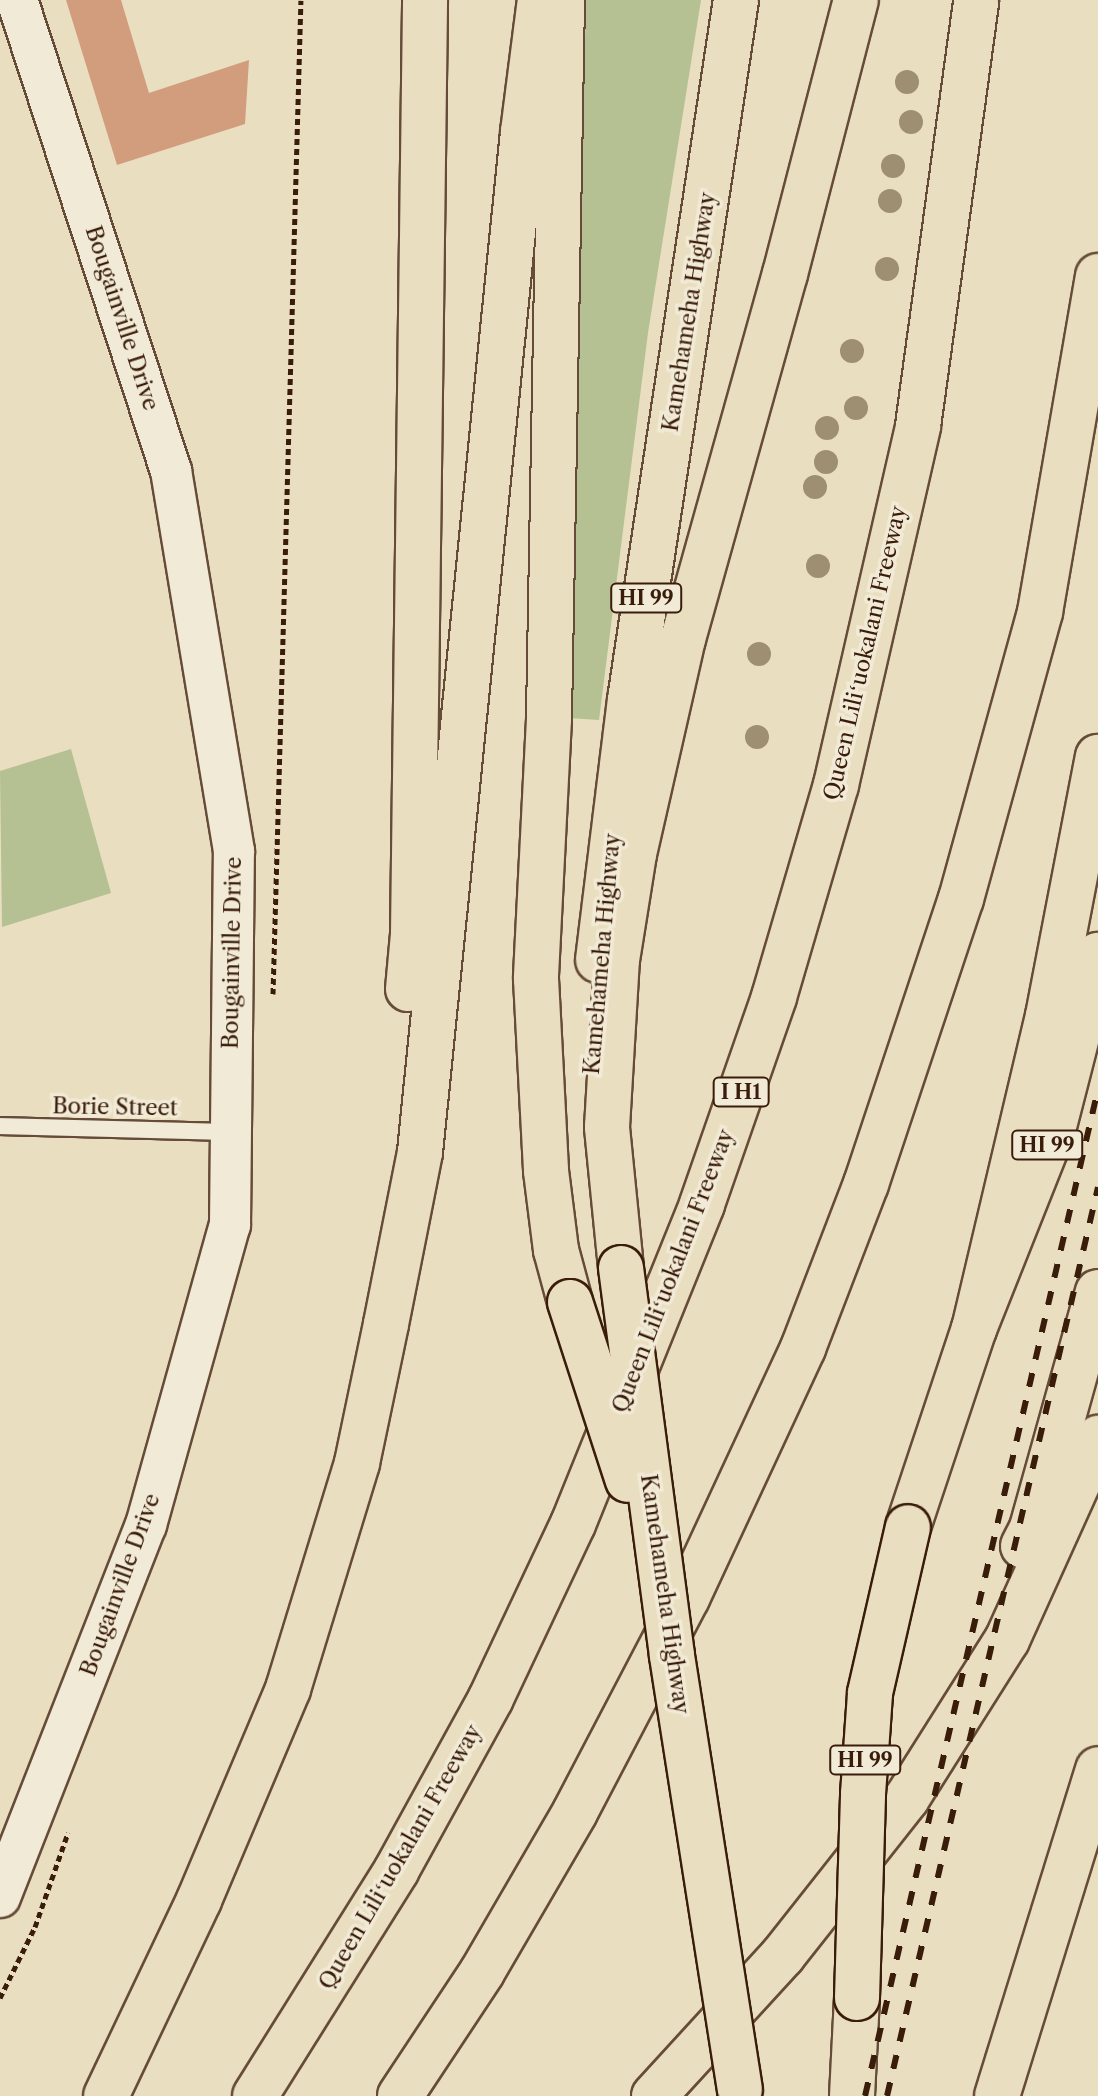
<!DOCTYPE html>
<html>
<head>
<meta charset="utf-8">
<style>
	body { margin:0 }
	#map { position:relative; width:1098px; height:2096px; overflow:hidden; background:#eadec0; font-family:"Libre Caslon Text",serif }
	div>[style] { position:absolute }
	.green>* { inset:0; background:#b5c193 }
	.building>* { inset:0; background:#d19d7d }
	.path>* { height:5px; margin-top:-2.5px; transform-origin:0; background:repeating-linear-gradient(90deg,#3a1c0a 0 6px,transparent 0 10px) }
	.roads { filter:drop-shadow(2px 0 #664c38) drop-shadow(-2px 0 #664c38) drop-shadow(0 2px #664c38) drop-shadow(0 -2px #664c38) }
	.service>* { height:16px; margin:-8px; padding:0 8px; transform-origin:8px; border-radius:8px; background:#f1ead6 }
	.tertiary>* { height:40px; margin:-20px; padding:0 20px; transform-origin:20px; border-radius:20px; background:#f1ead6 }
	.primary>* { height:44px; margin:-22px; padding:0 22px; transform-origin:22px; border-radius:22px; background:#eadec0 }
	.motorway>* { height:44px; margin:-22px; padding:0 22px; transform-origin:22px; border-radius:22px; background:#eadec0 }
	.rail>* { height:6px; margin-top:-3px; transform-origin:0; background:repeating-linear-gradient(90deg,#3a1c0a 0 14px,transparent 0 28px) }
	.bridges { filter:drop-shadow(2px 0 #3a1c0a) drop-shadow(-2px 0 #3a1c0a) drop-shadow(0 2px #3a1c0a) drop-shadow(0 -2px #3a1c0a) }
	.primary-bridge>* { height:44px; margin:-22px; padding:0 22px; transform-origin:22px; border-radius:22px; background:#eadec0 }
	.trees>* { width:24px; height:24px; margin:-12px; border-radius:50%; background:#9e8f72 }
	span { translate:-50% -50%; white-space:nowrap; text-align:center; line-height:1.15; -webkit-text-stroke:7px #f1ead6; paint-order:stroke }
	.shield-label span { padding:2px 6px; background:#f1ead6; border:2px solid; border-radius:6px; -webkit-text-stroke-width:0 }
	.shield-label { font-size:20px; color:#3a1c0a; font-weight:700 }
	.street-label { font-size:22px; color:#3a1c0a }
</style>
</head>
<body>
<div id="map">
	<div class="green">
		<i style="clip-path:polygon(586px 0,701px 0,648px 333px,599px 720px,568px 718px)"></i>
		<i style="clip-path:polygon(71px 749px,111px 893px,2px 927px,0 771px)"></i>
	</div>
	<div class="building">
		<i style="clip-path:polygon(66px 0,121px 0,149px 93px,249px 60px,245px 124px,117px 165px)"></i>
	</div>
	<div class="path">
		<i style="left:273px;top:994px;width:994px;rotate:-88.39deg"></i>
		<i style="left:0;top:1998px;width:79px;rotate:-63.8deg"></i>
		<i style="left:35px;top:1927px;width:100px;rotate:-70.7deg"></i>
	</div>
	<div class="roads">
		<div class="service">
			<i style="left:0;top:1126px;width:229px;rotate:1.5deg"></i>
		</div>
		<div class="tertiary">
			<i style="left:0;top:1897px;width:400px;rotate:-68.6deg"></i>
			<i style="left:146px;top:1525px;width:312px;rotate:-74.4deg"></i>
			<i style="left:230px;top:1225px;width:374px;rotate:-89.4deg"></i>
			<i style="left:234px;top:851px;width:385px;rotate:-99.4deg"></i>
			<i style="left:171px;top:471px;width:496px;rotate:-108.1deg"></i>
		</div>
		<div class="primary">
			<i style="left:562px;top:0;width:719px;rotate:91.04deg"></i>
			<i style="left:549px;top:719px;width:260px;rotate:92.9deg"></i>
			<i style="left:536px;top:979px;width:192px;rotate:87deg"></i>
			<i style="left:546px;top:1171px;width:80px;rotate:82.8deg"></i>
			<i style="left:556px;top:1250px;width:54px;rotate:74.9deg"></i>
			<i style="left:598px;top:960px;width:262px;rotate:-83deg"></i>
			<i style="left:630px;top:700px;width:708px;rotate:-81.39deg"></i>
			<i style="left:908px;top:1527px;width:209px;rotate:-71.6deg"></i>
			<i style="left:974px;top:1329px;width:214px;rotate:-68.3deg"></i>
			<i style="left:1053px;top:1130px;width:181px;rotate:-75.6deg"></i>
			<i style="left:852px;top:2096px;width:98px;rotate:-87.1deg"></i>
			<i style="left:997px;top:2096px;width:342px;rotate:-72.8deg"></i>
		</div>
		<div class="motorway">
			<i style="left:408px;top:989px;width:55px;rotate:-84.8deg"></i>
			<i style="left:413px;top:934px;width:934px;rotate:-89.26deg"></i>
			<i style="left:621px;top:1268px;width:142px;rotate:-95.7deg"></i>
			<i style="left:607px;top:1127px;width:167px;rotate:-86.6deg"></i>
			<i style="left:617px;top:960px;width:107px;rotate:-80.9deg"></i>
			<i style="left:634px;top:854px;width:221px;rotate:-77.2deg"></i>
			<i style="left:683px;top:639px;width:379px;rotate:-74.4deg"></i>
			<i style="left:785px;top:274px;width:283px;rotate:-75.5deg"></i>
			<i style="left:974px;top:1329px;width:322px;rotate:-76.7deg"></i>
			<i style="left:1048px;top:1016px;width:264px;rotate:-79.1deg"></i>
			<i style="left:1023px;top:1546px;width:20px;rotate:-63deg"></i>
			<i style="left:1032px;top:1528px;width:245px;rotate:-74.4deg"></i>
			<i style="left:106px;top:2096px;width:217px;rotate:-64.6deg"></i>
			<i style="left:199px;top:1900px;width:229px;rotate:-67.1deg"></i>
			<i style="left:288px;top:1689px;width:236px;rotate:-73deg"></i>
			<i style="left:357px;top:1463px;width:142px;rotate:-78.2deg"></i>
			<i style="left:386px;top:1324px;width:175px;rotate:-78.8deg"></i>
			<i style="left:420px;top:1152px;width:1025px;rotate:-84.23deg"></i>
			<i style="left:523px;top:132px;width:133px;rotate:-82.7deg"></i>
			<i style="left:255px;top:2096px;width:266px;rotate:-57.9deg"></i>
			<i style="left:396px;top:1871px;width:197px;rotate:-61.2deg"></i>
			<i style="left:491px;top:1698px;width:192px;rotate:-64.8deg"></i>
			<i style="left:573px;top:1524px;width:345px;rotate:-68deg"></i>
			<i style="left:702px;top:1204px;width:219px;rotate:-70.8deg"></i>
			<i style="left:774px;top:997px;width:221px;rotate:-73.7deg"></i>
			<i style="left:836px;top:785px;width:368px;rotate:-77.1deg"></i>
			<i style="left:918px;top:426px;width:430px;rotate:-82.2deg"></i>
			<i style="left:400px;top:2096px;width:149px;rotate:-56.5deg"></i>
			<i style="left:482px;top:1972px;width:185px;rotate:-59.8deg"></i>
			<i style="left:575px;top:1812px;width:242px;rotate:-62.4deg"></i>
			<i style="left:687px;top:1598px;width:276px;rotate:-65.1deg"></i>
			<i style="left:803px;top:1348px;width:176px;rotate:-69deg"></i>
			<i style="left:866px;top:1184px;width:300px;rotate:-71.6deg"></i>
			<i style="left:961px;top:899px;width:298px;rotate:-74.6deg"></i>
			<i style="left:1040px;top:612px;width:341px;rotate:-80.2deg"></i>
			<i style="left:654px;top:2096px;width:191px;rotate:-47.5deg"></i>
			<i style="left:783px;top:1955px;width:200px;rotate:-51.7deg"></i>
			<i style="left:907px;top:1798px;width:187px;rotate:-57.7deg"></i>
			<i style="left:1007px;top:1640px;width:222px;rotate:-65.7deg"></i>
		</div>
	</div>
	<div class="rail">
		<i style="left:865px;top:2096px;width:1034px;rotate:-76.97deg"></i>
		<i style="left:887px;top:2096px;width:933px;rotate:-76.93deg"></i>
	</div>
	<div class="bridges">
		<div class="primary-bridge">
			<i style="left:621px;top:1268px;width:391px;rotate:82.5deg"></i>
			<i style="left:672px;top:1656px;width:439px;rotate:81.1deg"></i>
			<i style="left:570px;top:1302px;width:187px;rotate:72deg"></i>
			<i style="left:857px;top:1998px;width:204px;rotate:-88.3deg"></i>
			<i style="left:863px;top:1794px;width:101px;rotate:-86deg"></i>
			<i style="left:870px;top:1693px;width:170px;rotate:-77.1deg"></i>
		</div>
	</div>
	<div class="trees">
		<i style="left:907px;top:82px"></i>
		<i style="left:911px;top:122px"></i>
		<i style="left:893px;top:166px"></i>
		<i style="left:890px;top:201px"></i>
		<i style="left:887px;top:269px"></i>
		<i style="left:852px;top:351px"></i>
		<i style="left:856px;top:408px"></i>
		<i style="left:827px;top:428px"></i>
		<i style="left:826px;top:462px"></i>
		<i style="left:815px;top:487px"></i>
		<i style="left:818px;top:566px"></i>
		<i style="left:759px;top:654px"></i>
		<i style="left:757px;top:737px"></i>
	</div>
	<div class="shield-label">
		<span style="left:646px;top:598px">HI 99</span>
		<span style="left:741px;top:1092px">I H1</span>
		<span style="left:1047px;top:1145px">HI 99</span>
		<span style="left:865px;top:1760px">HI 99</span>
	</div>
	<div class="street-label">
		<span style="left:689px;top:312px;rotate:-81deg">Kamehameha Highway</span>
		<span style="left:122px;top:318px;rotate:72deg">Bougainville Drive</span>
		<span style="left:865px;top:653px;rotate:-77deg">Queen Liliʻuokalani Freeway</span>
		<span style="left:232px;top:953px;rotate:-89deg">Bougainville Drive</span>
		<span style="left:602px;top:954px;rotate:-85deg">Kamehameha Highway</span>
		<span style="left:115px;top:1107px;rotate:1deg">Borie Street</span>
		<span style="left:673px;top:1271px;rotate:-69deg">Queen Liliʻuokalani Freeway</span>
		<span style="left:120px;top:1585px;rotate:-70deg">Bougainville Drive</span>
		<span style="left:665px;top:1594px;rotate:82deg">Kamehameha Highway</span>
		<span style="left:400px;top:1857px;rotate:-60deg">Queen Liliʻuokalani Freeway</span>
	</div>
</div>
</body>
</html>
